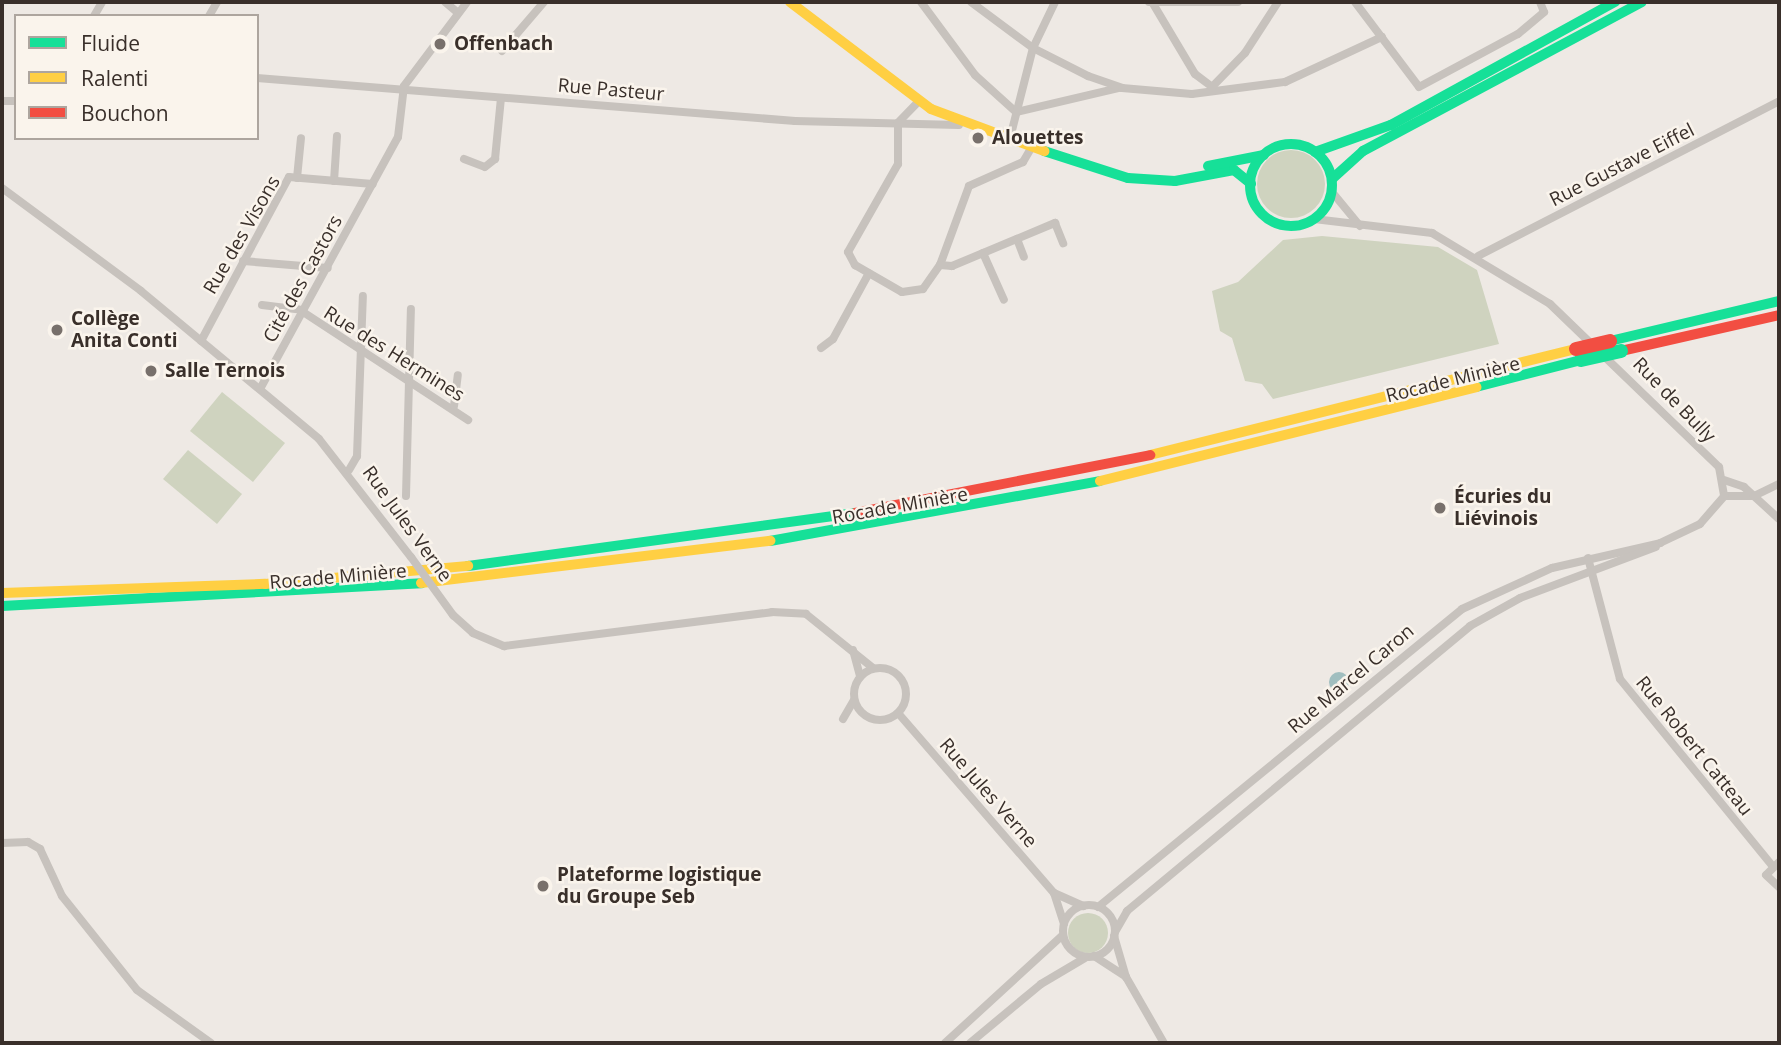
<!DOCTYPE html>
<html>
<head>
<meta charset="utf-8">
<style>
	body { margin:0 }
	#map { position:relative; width:1781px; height:1045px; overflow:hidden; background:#eee9e4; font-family:"Open Sans",sans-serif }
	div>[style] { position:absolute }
	.green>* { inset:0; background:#cfd3bf }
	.round { border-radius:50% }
	.water>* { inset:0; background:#a0bebf }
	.street>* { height:8px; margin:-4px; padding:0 4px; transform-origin:4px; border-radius:4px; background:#c7c2bd }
	.street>.ring { margin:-4px; padding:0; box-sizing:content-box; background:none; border:8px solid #c7c2bd; border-radius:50% }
	.fast>* { height:10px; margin:-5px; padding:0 5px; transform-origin:5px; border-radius:5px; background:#16e098 }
	.fast>.ring { margin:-5px; padding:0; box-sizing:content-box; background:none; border:10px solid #16e098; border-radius:50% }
	.slow>* { height:10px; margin:-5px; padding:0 5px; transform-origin:5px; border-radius:5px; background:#ffcf43 }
	.jam>* { height:10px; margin:-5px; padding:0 5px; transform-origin:5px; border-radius:5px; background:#f24e42 }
	.street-bridge>* { height:8px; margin:-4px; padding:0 4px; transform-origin:4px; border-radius:4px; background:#c7c2bd }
	.fast-bridge>* { height:14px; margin:-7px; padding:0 7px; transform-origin:7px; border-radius:7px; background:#16e098 }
	.jam-bridge>* { height:14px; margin:-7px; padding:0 7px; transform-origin:7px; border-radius:7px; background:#f24e42 }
	.dots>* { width:19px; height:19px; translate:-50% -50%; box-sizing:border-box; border:4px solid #faf4ec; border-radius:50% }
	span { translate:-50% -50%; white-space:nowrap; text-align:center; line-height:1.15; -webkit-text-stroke:5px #faf4ec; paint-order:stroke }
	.poi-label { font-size:19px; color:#392f2a; font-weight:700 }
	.left { translate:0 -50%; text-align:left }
	.street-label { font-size:19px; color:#392f2a }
	.frame { position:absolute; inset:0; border:4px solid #392f2a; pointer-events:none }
	.legend { position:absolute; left:14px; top:14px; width:245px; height:126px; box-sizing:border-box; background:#faf4ec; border:2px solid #ada59e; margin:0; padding:9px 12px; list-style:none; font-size:21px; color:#392f2a }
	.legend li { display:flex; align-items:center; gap:14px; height:35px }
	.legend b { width:35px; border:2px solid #ada59e }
</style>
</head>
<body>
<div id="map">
	<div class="green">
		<i class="round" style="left:1257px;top:150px;width:68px;height:68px"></i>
		<i style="clip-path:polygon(1322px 236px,1438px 247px,1477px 270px,1499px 344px,1273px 399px,1262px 384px,1245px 381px,1232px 338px,1220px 331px,1212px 291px,1238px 282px,1283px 240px)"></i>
		<i style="clip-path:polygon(222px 392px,285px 443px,253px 482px,190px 431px)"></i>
		<i style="clip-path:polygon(188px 450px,242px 494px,217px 524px,163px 479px)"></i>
		<i class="round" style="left:1068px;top:913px;width:40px;height:40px"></i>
	</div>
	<div class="water">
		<i class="round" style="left:1329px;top:672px;width:20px;height:20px"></i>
	</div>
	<div class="street">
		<i style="left:445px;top:2px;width:17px;rotate:40deg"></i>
		<i style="left:921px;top:2px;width:91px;rotate:53.5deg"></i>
		<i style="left:975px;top:75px;width:55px;rotate:42.1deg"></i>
		<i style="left:1016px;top:112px;width:106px;rotate:-13.1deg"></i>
		<i style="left:971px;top:2px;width:77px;rotate:36.6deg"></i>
		<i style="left:1033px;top:48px;width:62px;rotate:27deg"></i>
		<i style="left:1088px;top:76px;width:36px;rotate:19deg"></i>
		<i style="left:1122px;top:88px;width:70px;rotate:4.9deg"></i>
		<i style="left:1192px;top:94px;width:94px;rotate:-7.4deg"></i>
		<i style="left:1285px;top:82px;width:107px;rotate:-24.9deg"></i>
		<i style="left:1149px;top:2px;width:89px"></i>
		<i style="left:1152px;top:2px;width:84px;rotate:59.2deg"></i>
		<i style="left:1195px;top:74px;width:21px;rotate:37deg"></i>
		<i style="left:1212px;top:87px;width:47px;rotate:-45.9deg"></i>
		<i style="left:1245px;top:53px;width:61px;rotate:-57.1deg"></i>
		<i style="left:1355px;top:2px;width:106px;rotate:53deg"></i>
		<i style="left:1419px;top:87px;width:112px;rotate:-28.2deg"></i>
		<i style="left:1518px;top:34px;width:34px;rotate:-40deg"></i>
		<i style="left:1544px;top:12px;width:11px;rotate:-112deg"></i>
		<i style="left:94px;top:16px;width:16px;rotate:-60deg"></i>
		<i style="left:209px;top:16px;width:16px;rotate:-60deg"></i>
		<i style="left:502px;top:51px;width:65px;rotate:-49.4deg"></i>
		<i style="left:257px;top:78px;width:540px;rotate:4.57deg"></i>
		<i style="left:795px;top:121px;width:164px;rotate:1.4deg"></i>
		<i style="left:2px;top:101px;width:14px"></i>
		<i style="left:919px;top:101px;width:30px;rotate:134deg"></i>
		<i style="left:898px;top:123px;width:41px;rotate:90deg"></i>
		<i style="left:898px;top:164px;width:101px;rotate:119.6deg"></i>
		<i style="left:848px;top:252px;width:15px;rotate:62deg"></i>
		<i style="left:855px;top:265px;width:54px;rotate:29.9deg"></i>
		<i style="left:902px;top:292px;width:21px;rotate:-8deg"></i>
		<i style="left:923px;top:289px;width:29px;rotate:-55deg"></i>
		<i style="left:940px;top:265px;width:84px;rotate:-69.8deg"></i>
		<i style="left:969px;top:186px;width:59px;rotate:-24deg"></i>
		<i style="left:1023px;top:162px;width:14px;rotate:-60deg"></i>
		<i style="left:1009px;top:142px;width:97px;rotate:-75.7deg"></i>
		<i style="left:1033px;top:48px;width:51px;rotate:-64.4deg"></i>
		<i style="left:464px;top:159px;width:22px;rotate:21deg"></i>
		<i style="left:485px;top:167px;width:13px;rotate:-39deg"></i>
		<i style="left:495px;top:159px;width:61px;rotate:-84.4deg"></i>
		<i style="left:297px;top:178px;width:40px;rotate:-84.3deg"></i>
		<i style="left:334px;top:181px;width:45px;rotate:-86.2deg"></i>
		<i style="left:2px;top:188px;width:173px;rotate:36.5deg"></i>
		<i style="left:141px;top:291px;width:231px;rotate:39.7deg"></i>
		<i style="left:319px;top:439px;width:150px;rotate:52.1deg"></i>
		<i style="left:1332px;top:192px;width:44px;rotate:50.5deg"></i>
		<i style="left:1314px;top:219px;width:119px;rotate:6.8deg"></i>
		<i style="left:1432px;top:233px;width:138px;rotate:31deg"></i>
		<i style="left:1550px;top:304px;width:235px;rotate:44deg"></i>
		<i style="left:1719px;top:467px;width:29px;rotate:80deg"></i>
		<i style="left:1017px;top:239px;width:19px;rotate:69deg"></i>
		<i style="left:983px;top:253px;width:51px;rotate:65.9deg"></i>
		<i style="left:1478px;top:256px;width:339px;rotate:-27.2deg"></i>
		<i style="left:243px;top:261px;width:85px;rotate:4.7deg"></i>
		<i style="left:940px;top:265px;width:12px;rotate:5deg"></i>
		<i style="left:952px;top:266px;width:112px;rotate:-22.7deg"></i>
		<i style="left:1055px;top:223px;width:22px;rotate:68deg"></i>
		<i style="left:262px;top:305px;width:38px;rotate:7deg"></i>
		<i style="left:300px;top:310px;width:201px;rotate:33.2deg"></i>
		<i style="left:201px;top:341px;width:186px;rotate:-61.8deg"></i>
		<i style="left:289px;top:177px;width:84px;rotate:4.8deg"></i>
		<i style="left:821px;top:348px;width:15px;rotate:-37deg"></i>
		<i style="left:833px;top:339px;width:75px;rotate:-61.4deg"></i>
		<i style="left:260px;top:389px;width:287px;rotate:-61.3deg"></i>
		<i style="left:398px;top:137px;width:51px;rotate:-83.3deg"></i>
		<i style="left:404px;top:86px;width:105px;rotate:-53.1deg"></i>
		<i style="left:454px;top:406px;width:31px;rotate:-83deg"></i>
		<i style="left:349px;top:470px;width:16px;rotate:-60deg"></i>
		<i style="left:357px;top:456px;width:160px;rotate:-87.9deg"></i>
		<i style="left:1724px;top:480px;width:21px;rotate:19deg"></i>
		<i style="left:1744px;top:487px;width:47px;rotate:42.4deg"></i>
		<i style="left:406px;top:496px;width:187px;rotate:-88.5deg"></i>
		<i style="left:1724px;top:496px;width:30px"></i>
		<i style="left:1754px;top:496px;width:28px;rotate:-26deg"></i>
		<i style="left:1588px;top:558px;width:125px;rotate:75.2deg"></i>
		<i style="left:1620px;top:679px;width:239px;rotate:50.8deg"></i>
		<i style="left:453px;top:615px;width:27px;rotate:42deg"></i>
		<i style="left:473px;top:633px;width:34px;rotate:23deg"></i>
		<i style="left:504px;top:646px;width:270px;rotate:-7.2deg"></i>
		<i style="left:772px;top:612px;width:34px;rotate:3deg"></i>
		<i style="left:806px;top:614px;width:85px;rotate:38.8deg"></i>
		<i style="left:853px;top:650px;width:27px;rotate:75deg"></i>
		<i class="ring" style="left:854px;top:668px;width:44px;height:44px"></i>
		<i style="left:898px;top:713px;width:238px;rotate:49.1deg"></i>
		<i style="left:1054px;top:893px;width:32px;rotate:72deg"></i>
		<i style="left:843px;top:719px;width:22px;rotate:-60deg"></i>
		<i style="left:2px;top:843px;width:26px;rotate:-2deg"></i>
		<i style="left:28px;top:842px;width:14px;rotate:30deg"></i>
		<i style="left:40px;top:849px;width:52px;rotate:64.9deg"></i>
		<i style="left:62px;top:896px;width:120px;rotate:51.4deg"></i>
		<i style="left:137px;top:990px;width:91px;rotate:35.6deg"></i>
		<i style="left:1779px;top:862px;width:18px;rotate:135deg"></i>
		<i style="left:1766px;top:875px;width:18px;rotate:43deg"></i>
		<i style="left:1054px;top:893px;width:32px;rotate:24deg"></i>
		<i class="ring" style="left:1063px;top:905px;width:44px;height:44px"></i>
		<i style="left:1098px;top:907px;width:470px;rotate:-39.3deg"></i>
		<i style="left:1462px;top:609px;width:99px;rotate:-24.5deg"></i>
		<i style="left:1552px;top:568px;width:111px;rotate:-13deg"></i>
		<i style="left:1660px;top:543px;width:44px;rotate:-25.4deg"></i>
		<i style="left:1700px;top:524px;width:37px;rotate:-49deg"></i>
		<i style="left:1115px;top:932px;width:24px;rotate:-60deg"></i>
		<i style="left:1127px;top:911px;width:446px;rotate:-39.7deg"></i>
		<i style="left:1470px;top:626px;width:57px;rotate:-29.2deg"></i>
		<i style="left:1520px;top:598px;width:145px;rotate:-20.6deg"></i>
		<i style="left:1114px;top:936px;width:43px;rotate:73.7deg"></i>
		<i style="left:1126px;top:977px;width:76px;rotate:60.1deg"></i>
		<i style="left:1094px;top:956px;width:38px;rotate:33deg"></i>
		<i style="left:945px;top:1043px;width:160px;rotate:-42.5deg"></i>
		<i style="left:970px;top:1043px;width:92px;rotate:-39.7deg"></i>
		<i style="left:1041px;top:984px;width:51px;rotate:-30.6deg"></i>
	</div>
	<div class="fast">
		<i class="ring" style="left:1250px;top:144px;width:72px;height:72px"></i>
		<i style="left:1044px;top:151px;width:88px;rotate:17.8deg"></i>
		<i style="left:1128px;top:178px;width:47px;rotate:3.7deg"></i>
		<i style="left:1175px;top:181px;width:60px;rotate:-10.6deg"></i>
		<i style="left:1234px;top:170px;width:22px;rotate:39deg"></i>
		<i style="left:1315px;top:152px;width:81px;rotate:-19.6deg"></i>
		<i style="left:1391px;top:125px;width:256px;rotate:-28.8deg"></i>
		<i style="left:1208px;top:166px;width:57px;rotate:-11.1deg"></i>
		<i style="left:1332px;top:179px;width:42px;rotate:-42.1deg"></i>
		<i style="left:1363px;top:151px;width:316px;rotate:-28.1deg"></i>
		<i style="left:1610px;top:341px;width:174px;rotate:-13.3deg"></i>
		<i style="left:1476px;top:387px;width:108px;rotate:-14.4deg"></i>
		<i style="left:770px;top:541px;width:335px;rotate:-10.3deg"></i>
		<i style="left:468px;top:566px;width:391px;rotate:-7.8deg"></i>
		<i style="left:2px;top:606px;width:420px;rotate:-3.1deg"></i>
	</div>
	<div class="slow">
		<i style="left:790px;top:2px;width:177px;rotate:37.2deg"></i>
		<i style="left:931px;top:109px;width:121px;rotate:20.4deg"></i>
		<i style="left:1150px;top:455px;width:439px;rotate:-14deg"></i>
		<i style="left:1100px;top:481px;width:388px;rotate:-14deg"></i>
		<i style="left:421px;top:583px;width:352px;rotate:-6.9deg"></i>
		<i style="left:2px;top:593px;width:263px;rotate:-2deg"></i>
		<i style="left:265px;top:584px;width:204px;rotate:-5.1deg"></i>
	</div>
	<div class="jam">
		<i style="left:1621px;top:351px;width:162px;rotate:-12.8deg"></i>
		<i style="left:855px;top:513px;width:301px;rotate:-11.1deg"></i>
	</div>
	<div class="street-bridge">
		<i style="left:411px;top:557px;width:72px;rotate:54.1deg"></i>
	</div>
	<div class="fast-bridge">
		<i style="left:1581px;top:360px;width:41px;rotate:-12.7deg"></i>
	</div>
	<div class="jam-bridge">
		<i style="left:1576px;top:349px;width:35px;rotate:-13deg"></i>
	</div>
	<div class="dots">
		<i style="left:440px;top:44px;background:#78706b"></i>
		<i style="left:978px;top:138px;background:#78706b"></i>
		<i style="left:57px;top:330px;background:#78706b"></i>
		<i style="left:151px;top:371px;background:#78706b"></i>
		<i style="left:1440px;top:508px;background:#78706b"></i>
		<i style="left:543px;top:886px;background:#78706b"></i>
	</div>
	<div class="poi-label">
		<span class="left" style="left:454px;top:44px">Offenbach</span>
		<span class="left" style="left:992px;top:138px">Alouettes</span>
		<span class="left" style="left:71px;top:330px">Collège<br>Anita Conti</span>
		<span class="left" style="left:165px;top:371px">Salle Ternois</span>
		<span class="left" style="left:1454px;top:508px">Écuries du<br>Liévinois</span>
		<span class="left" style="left:557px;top:886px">Plateforme logistique<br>du Groupe Seb</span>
	</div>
	<div class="street-label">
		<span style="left:611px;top:90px;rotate:5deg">Rue Pasteur</span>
		<span style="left:1622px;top:165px;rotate:-27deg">Rue Gustave Eiffel</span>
		<span style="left:242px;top:235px;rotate:-60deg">Rue des Visons</span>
		<span style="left:303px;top:279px;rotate:-61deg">Cité des Castors</span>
		<span style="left:394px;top:354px;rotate:32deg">Rue des Hermines</span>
		<span style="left:1453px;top:380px;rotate:-14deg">Rocade Minière</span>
		<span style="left:1674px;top:400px;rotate:46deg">Rue de Bully</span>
		<span style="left:900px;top:506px;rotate:-10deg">Rocade Minière</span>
		<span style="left:407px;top:524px;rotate:54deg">Rue Jules Verne</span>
		<span style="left:338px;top:577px;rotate:-5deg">Rocade Minière</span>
		<span style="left:1351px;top:679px;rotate:-40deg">Rue Marcel Caron</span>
		<span style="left:1694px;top:746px;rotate:51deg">Rue Robert Catteau</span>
		<span style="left:988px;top:793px;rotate:49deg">Rue Jules Verne</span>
	</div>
	<div class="frame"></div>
	<ul class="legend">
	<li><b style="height:9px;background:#16e098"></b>Fluide</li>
	<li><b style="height:9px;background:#ffcf43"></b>Ralenti</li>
	<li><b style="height:9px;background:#f24e42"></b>Bouchon</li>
	</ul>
</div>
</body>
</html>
